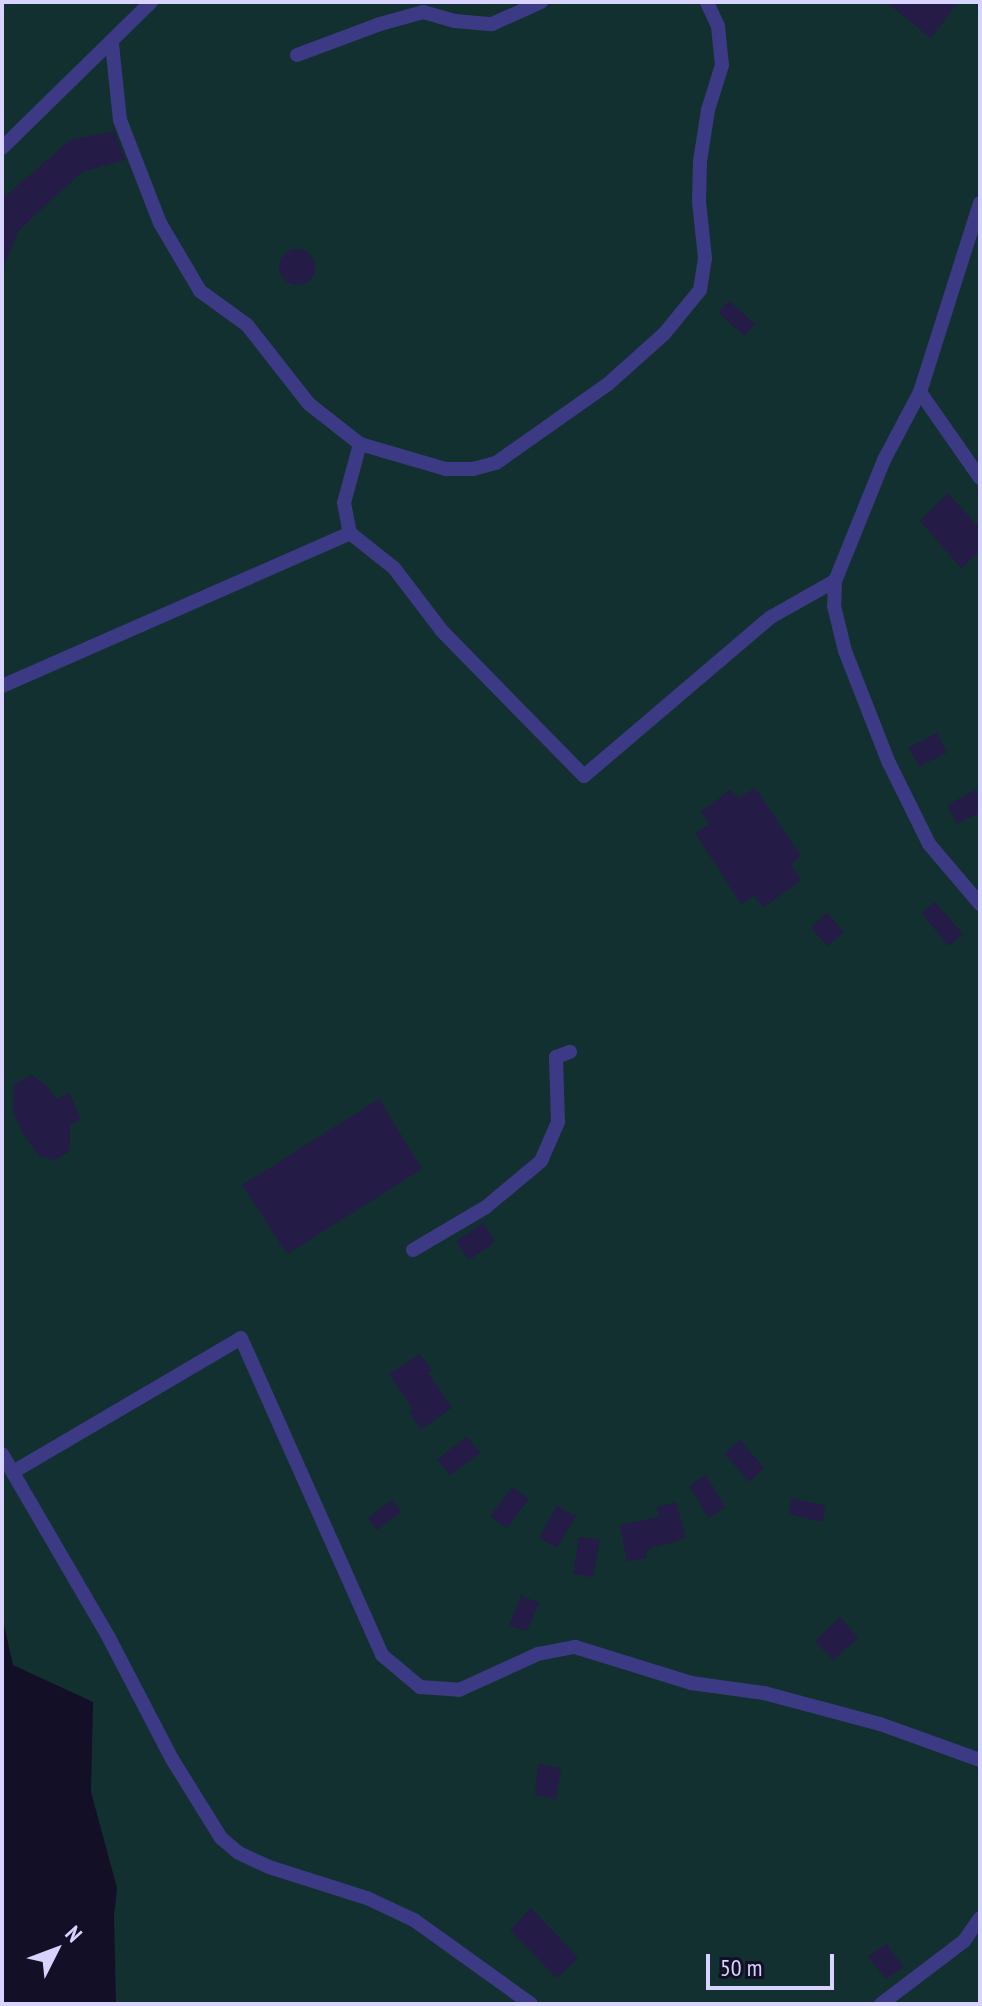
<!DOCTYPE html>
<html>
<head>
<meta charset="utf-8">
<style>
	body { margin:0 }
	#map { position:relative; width:982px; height:2006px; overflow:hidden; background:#130f26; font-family:"PT Sans Narrow",sans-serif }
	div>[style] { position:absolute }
	.green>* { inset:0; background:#12302f }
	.building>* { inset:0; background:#241b47 }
	.round { border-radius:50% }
	.street>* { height:14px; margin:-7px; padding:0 7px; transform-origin:7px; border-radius:7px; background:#3d3a85 }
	span { translate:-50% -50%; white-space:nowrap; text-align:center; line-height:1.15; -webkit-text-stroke:6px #130f26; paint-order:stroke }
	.frame { position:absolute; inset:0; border:4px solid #d9d4ff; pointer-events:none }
	.north { position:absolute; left:16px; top:1910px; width:80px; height:80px; -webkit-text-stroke:6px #130f26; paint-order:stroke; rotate:48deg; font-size:22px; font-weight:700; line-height:32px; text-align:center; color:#d9d4ff }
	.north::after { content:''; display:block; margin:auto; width:28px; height:36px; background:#d9d4ff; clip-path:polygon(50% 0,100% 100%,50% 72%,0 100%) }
	.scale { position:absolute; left:706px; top:1954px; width:128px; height:36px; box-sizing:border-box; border:4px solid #d9d4ff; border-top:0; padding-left:10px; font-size:24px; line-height:28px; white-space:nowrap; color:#d9d4ff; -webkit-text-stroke:6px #130f26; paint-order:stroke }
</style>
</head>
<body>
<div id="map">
	<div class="green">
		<i style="clip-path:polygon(2px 2px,980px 2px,980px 2004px,116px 2004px,114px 1915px,117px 1888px,91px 1792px,93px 1702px,13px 1665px,2px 1616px)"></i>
	</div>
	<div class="building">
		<i style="clip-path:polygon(886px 2px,958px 2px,931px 38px)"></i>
		<i style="clip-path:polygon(114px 131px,125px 160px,82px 172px,18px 231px,2px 271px,2px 199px,70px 140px)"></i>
		<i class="round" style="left:279px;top:249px;width:36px;height:36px"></i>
		<i style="clip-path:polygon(729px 301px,755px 324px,744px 336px,718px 312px)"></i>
		<i style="clip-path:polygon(948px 493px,980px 529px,980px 551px,961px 568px,920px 521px)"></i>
		<i style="clip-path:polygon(937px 733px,947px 753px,919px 766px,908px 748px)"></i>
		<i style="clip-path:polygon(755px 788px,801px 856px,791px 865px,801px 880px,764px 907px,754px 896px,741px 904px,695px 833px,709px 824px,701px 812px,730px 790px,739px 798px)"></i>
		<i style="clip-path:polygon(976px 790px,980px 812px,957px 824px,947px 805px)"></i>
		<i style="clip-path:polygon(935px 902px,963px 934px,949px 946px,921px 913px)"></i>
		<i style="clip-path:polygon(827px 913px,844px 932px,827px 946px,811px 927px)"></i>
		<i style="clip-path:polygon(32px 1075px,46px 1085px,56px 1099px,69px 1093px,81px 1120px,70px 1125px,70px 1151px,55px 1160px,39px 1156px,23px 1134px,13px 1111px,14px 1084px)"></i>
		<i style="clip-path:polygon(379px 1099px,422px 1169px,287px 1254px,242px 1185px)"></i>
		<i style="clip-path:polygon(483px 1223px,495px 1242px,469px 1260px,456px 1241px)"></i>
		<i style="clip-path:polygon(420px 1354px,432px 1371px,428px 1373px,452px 1408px,421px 1429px,409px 1412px,413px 1410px,389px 1374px)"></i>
		<i style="clip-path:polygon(467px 1437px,480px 1453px,450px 1475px,437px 1459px)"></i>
		<i style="clip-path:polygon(740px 1440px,764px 1468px,749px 1482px,725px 1454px)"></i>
		<i style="clip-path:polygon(706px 1475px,725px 1507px,709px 1518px,689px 1486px)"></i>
		<i style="clip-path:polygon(513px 1487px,529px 1499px,507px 1528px,490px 1516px)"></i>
		<i style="clip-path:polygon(791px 1498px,826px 1506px,822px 1522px,789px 1514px)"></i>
		<i style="clip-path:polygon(392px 1500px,402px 1512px,377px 1530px,368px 1518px)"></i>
		<i style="clip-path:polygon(676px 1502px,686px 1538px,646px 1550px,647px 1558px,627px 1562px,620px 1525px,659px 1517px,657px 1507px)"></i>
		<i style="clip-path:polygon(557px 1506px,576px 1516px,557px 1548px,539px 1538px)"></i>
		<i style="clip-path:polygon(579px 1537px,600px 1540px,593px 1577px,573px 1574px)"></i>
		<i style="clip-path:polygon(521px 1595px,539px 1603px,527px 1631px,509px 1626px)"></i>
		<i style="clip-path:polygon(840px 1617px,858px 1638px,833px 1660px,815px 1641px)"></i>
		<i style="clip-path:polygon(538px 1764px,561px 1768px,556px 1799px,535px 1795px)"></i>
		<i style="clip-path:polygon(531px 1908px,578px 1958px,557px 1978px,510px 1930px)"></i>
		<i style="clip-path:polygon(886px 1944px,904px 1967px,886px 1979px,868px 1957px)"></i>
	</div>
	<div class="street">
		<i style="left:112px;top:44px;width:76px;rotate:84deg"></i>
		<i style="left:120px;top:120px;width:110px;rotate:68.8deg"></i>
		<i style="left:160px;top:223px;width:79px;rotate:59.5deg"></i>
		<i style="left:200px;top:291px;width:58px;rotate:35.9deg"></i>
		<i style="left:247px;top:325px;width:100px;rotate:51.9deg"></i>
		<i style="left:309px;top:404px;width:65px;rotate:38.1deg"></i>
		<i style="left:360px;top:444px;width:90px;rotate:16.2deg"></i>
		<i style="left:446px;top:469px;width:27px"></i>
		<i style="left:473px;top:469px;width:24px;rotate:-15deg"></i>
		<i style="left:496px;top:463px;width:137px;rotate:-35.2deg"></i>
		<i style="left:608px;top:384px;width:75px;rotate:-41.8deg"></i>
		<i style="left:664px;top:334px;width:57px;rotate:-50.7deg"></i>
		<i style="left:700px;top:290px;width:32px;rotate:-81deg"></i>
		<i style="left:705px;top:258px;width:56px;rotate:-96.1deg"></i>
		<i style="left:699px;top:202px;width:41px;rotate:-88.6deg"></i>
		<i style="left:700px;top:161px;width:52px;rotate:-81.1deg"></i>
		<i style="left:708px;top:110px;width:47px;rotate:-72.7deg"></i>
		<i style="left:722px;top:65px;width:39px;rotate:-96deg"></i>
		<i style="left:718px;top:26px;width:26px;rotate:-115deg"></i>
		<i style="left:297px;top:55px;width:89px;rotate:-20.5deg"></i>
		<i style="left:380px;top:24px;width:45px;rotate:-15.6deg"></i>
		<i style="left:423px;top:12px;width:33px;rotate:16deg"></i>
		<i style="left:455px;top:21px;width:37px;rotate:5deg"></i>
		<i style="left:492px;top:24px;width:54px;rotate:-24.2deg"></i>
		<i style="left:2px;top:148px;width:209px;rotate:-44.4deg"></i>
		<i style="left:980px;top:203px;width:198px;rotate:107.6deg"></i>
		<i style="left:920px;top:392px;width:77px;rotate:117.9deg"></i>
		<i style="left:884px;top:460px;width:131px;rotate:112deg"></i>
		<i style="left:835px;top:581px;width:25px;rotate:92deg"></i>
		<i style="left:834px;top:606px;width:46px;rotate:76.3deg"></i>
		<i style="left:845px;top:651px;width:120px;rotate:68.6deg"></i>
		<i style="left:889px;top:763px;width:90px;rotate:63.7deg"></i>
		<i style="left:929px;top:844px;width:79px;rotate:49.6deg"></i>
		<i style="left:920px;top:392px;width:105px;rotate:55.1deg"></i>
		<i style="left:360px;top:444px;width:61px;rotate:105.2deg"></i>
		<i style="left:344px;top:503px;width:31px;rotate:79deg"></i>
		<i style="left:350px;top:533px;width:56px;rotate:38.5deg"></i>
		<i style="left:394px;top:568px;width:79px;rotate:52.7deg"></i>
		<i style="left:442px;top:631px;width:203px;rotate:45.6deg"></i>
		<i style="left:584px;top:776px;width:245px;rotate:-40.4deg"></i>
		<i style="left:771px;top:617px;width:73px;rotate:-29.4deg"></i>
		<i style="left:2px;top:686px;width:380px;rotate:-23.7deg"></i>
		<i style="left:413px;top:1250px;width:85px;rotate:-30.5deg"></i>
		<i style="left:486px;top:1207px;width:72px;rotate:-39.9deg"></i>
		<i style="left:541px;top:1161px;width:43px;rotate:-66.4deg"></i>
		<i style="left:558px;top:1122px;width:65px;rotate:-91.8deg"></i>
		<i style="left:556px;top:1057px;width:15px;rotate:-20deg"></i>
		<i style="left:2px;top:1454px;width:213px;rotate:59.8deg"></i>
		<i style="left:109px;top:1638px;width:136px;rotate:62.5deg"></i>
		<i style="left:172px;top:1759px;width:93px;rotate:58.2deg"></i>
		<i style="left:221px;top:1838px;width:23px;rotate:40deg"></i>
		<i style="left:239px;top:1853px;width:33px;rotate:25deg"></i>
		<i style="left:269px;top:1867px;width:103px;rotate:17.6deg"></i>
		<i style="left:367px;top:1898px;width:52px;rotate:25.1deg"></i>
		<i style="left:414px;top:1920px;width:144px;rotate:35.7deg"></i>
		<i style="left:13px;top:1472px;width:264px;rotate:-30.4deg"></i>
		<i style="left:241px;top:1338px;width:347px;rotate:66deg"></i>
		<i style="left:382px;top:1655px;width:50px;rotate:40.1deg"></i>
		<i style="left:420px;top:1687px;width:39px;rotate:4deg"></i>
		<i style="left:459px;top:1690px;width:87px;rotate:-24.5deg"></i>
		<i style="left:538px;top:1654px;width:38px;rotate:-11deg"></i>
		<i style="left:575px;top:1647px;width:121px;rotate:17.2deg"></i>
		<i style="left:691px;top:1683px;width:74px;rotate:7.8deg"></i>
		<i style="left:764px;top:1693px;width:120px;rotate:15deg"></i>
		<i style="left:880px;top:1724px;width:106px;rotate:19.8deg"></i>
		<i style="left:881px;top:2004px;width:104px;rotate:-37.2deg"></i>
		<i style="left:964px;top:1941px;width:28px;rotate:-55deg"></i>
	</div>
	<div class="frame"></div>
	<div class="north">N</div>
	<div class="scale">50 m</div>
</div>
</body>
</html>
